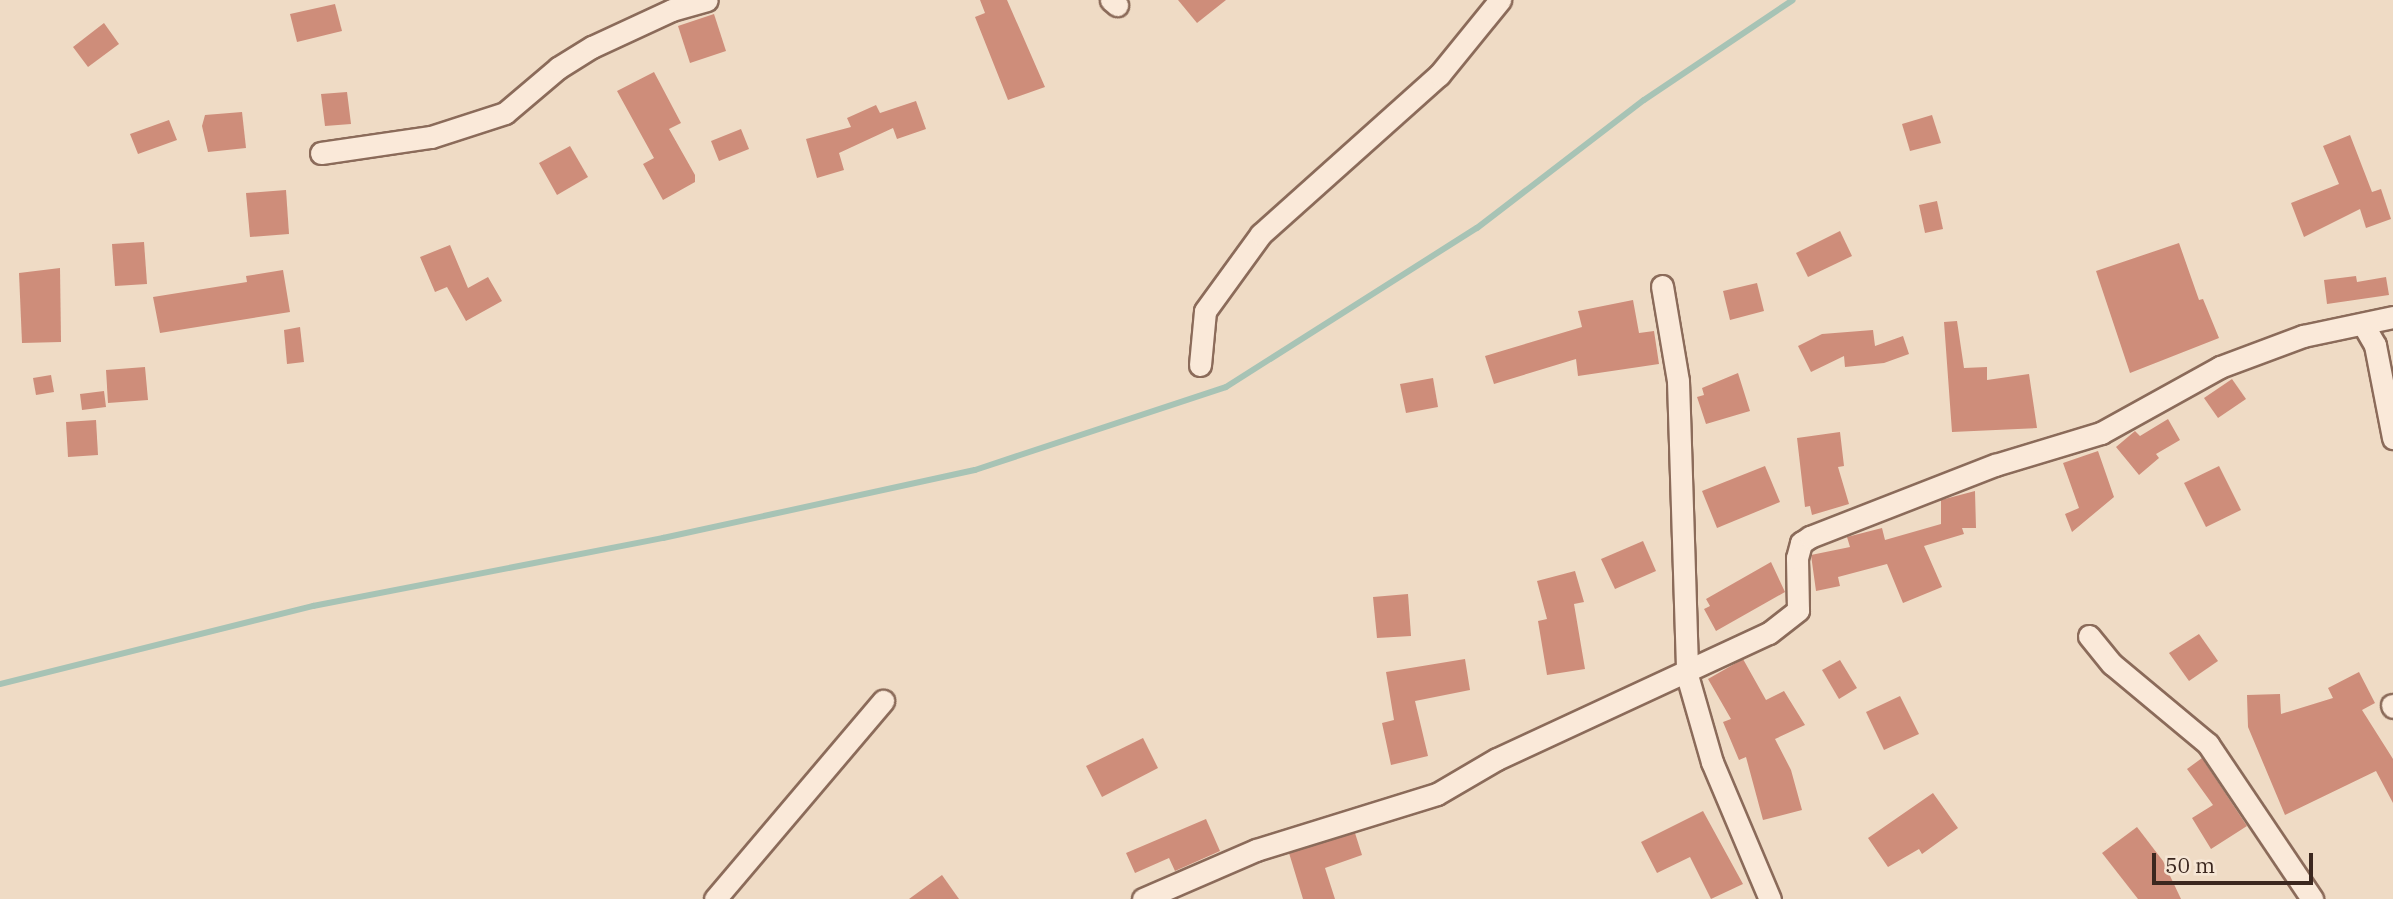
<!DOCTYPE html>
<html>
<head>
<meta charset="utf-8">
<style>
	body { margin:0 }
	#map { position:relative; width:2393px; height:899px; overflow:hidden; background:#efdbc5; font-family:"IBM Plex Serif",serif }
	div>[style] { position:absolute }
	.stream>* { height:6px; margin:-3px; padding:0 3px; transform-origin:3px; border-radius:3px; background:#a7c3b5 }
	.building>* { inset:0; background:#ce8d7a }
	.roads { filter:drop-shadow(2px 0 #8b6b5a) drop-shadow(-2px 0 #8b6b5a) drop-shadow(0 2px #8b6b5a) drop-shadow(0 -2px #8b6b5a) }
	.street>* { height:21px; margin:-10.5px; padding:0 10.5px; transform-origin:10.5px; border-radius:10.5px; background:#fae9d9 }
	span { translate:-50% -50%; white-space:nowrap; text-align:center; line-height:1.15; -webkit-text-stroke:5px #f6e6d5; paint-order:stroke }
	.scale { position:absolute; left:2152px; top:853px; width:161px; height:32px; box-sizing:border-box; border:4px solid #3b271f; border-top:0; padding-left:9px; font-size:21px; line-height:24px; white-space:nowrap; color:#3b271f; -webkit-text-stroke:5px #f6e6d5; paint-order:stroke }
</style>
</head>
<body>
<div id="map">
	<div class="stream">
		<i style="left:0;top:684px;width:323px;rotate:-14deg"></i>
		<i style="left:313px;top:606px;width:357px;rotate:-11deg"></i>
		<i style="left:663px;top:538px;width:319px;rotate:-12.3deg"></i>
		<i style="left:975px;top:470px;width:264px;rotate:-18.3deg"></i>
		<i style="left:1226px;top:387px;width:297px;rotate:-32.4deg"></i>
		<i style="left:1477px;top:228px;width:210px;rotate:-37.5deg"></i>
		<i style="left:1644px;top:100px;width:179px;rotate:-33.9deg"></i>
	</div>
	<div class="building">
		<i style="clip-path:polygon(980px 0,1007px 0,1045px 87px,1008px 100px,975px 17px,985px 13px)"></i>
		<i style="clip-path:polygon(1178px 0,1226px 0,1197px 23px)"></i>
		<i style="clip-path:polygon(335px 4px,342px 31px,297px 42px,290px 14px)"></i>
		<i style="clip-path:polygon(714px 14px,726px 51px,690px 63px,678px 26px)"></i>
		<i style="clip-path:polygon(104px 23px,119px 44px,88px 67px,73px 47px)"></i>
		<i style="clip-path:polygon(654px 72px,681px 123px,669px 129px,695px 175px,695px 182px,663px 200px,643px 164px,654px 158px,617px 91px)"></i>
		<i style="clip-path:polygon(347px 92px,351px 124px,325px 126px,321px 94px)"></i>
		<i style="clip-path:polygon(916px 101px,926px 129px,897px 139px,893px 128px,839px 153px,844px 170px,817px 178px,806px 139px,851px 127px,847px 118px,876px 105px,880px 113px)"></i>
		<i style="clip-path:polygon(242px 112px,246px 148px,208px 152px,202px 126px,205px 115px)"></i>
		<i style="clip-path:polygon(1932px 115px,1941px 143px,1910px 151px,1902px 124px)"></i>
		<i style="clip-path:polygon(169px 120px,177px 140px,138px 154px,130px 134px)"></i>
		<i style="clip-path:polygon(741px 129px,749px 149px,719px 161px,711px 141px)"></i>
		<i style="clip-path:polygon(2350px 135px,2372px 192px,2381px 189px,2391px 219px,2366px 228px,2360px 209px,2304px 237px,2291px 203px,2339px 184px,2323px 146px)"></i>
		<i style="clip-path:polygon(570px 146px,588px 177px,557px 195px,539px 163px)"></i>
		<i style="clip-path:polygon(286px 190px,289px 234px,250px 237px,246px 193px)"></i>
		<i style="clip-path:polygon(1937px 201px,1943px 229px,1925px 233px,1919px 205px)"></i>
		<i style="clip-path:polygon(1840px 231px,1852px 256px,1808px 277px,1796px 253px)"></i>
		<i style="clip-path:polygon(144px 242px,147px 284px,115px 286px,112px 244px)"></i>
		<i style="clip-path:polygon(2179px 243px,2199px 300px,2203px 299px,2219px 338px,2130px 373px,2096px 271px)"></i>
		<i style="clip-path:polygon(450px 245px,468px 288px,488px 277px,502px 301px,466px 321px,447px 287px,435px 292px,420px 257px)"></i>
		<i style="clip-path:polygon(60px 268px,61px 342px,22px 343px,19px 273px)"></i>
		<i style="clip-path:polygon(283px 270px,290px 312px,160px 333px,153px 297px,247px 282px,246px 276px)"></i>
		<i style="clip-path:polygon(2356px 276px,2357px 282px,2386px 277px,2389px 295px,2327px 304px,2324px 280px)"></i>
		<i style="clip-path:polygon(1757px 283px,1764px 311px,1730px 320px,1723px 291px)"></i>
		<i style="clip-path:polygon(1633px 300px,1639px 333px,1654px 331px,1659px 364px,1578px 376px,1576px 359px,1494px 384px,1485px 356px,1582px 327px,1578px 311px)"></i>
		<i style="clip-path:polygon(1957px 321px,1964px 368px,1987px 367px,1987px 380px,2029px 374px,2037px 428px,1952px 432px,1944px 322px)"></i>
		<i style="clip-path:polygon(300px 327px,304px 362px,287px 364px,284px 330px)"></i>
		<i style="clip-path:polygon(1873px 330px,1875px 346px,1903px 336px,1909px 354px,1884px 363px,1845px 367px,1844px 356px,1811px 372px,1798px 346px,1822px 334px)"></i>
		<i style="clip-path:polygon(145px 367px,148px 400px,108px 403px,106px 370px)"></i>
		<i style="clip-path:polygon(1738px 373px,1750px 411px,1706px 424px,1697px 397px,1704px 395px,1702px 388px)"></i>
		<i style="clip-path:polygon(51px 375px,54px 392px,36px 395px,33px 378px)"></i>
		<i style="clip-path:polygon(1433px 378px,1438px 407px,1406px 413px,1400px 384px)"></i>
		<i style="clip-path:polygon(2232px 379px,2246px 399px,2218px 418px,2204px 398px)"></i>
		<i style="clip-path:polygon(104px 391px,106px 407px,82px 410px,80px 394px)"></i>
		<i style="clip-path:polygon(2168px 419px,2180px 440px,2156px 454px,2159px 458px,2139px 475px,2116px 447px,2135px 431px,2140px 436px)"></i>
		<i style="clip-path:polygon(96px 420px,98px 455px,68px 457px,66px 422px)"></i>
		<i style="clip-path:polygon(1840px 432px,1844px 466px,1838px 467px,1849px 504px,1812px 515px,1810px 506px,1805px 507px,1797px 438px)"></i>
		<i style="clip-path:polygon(2098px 451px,2114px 497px,2072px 532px,2065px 514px,2079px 508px,2063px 463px)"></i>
		<i style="clip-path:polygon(1765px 466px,1780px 502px,1717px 528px,1702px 491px)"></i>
		<i style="clip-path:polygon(2219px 466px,2241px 510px,2206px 527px,2184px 483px)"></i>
		<i style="clip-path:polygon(1975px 491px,1976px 528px,1962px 528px,1964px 534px,1924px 546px,1942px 587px,1903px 603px,1887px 564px,1838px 577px,1840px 586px,1816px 591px,1811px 555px,1850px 547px,1847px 537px,1882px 528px,1885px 540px,1941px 524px,1941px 500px)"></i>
		<i style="clip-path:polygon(1643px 541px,1656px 571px,1615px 589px,1601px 559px)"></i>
		<i style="clip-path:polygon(1771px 562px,1785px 592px,1716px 631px,1704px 609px,1710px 606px,1706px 599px)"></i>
		<i style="clip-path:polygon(1575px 571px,1584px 602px,1574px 604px,1585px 669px,1547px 675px,1538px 621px,1547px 619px,1537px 581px)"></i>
		<i style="clip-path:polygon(1408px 594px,1411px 636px,1377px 638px,1373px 597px)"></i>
		<i style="clip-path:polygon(2199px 634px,2218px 661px,2189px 681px,2169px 653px)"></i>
		<i style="clip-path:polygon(1465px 659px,1470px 690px,1415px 701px,1428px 756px,1391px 765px,1382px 723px,1394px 720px,1386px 672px)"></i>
		<i style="clip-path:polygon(1743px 659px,1766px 700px,1784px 691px,1805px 725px,1775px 739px,1791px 770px,1802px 810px,1763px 820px,1746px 757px,1739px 760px,1723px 722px,1731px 719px,1708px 679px)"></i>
		<i style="clip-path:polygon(1840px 660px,1857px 688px,1839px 699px,1822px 670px)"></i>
		<i style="clip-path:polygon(2359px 672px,2375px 703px,2362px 710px,2393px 759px,2393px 803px,2376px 771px,2285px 815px,2248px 727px,2247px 695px,2280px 694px,2281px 714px,2333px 698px,2328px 688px)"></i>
		<i style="clip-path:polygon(1900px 696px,1919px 734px,1884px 750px,1866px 712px)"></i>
		<i style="clip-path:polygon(1143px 738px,1158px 768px,1102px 797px,1086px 766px)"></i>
		<i style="clip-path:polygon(2202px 758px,2247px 826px,2211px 849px,2192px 818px,2213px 805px,2187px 769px)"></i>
		<i style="clip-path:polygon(1933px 793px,1958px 828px,1922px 854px,1919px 849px,1888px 867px,1868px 838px)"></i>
		<i style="clip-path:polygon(1703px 811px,1743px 884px,1711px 899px,1690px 857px,1657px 873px,1641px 842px)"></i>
		<i style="clip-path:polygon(1206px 819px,1220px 851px,1175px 871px,1169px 858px,1135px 873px,1126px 853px)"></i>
		<i style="clip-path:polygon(2137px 827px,2163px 861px,2181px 899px,2138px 899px,2102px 853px)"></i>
		<i style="clip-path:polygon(1355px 833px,1362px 855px,1325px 868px,1335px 899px,1303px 899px,1289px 853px)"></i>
		<i style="clip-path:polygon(942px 875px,959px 899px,909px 899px)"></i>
	</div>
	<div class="roads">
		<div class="street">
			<i style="left:1111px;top:0;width:8px;rotate:40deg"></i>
			<i style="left:321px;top:153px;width:111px;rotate:-8.3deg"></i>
			<i style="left:431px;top:137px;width:78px;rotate:-18deg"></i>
			<i style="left:505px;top:113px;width:70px;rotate:-40.3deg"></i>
			<i style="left:558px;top:68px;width:40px;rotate:-32deg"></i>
			<i style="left:592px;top:47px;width:88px;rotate:-24.8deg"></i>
			<i style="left:672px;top:10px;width:36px;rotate:-16deg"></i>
			<i style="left:1662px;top:286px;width:96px;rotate:80.4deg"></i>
			<i style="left:1678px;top:381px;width:294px;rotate:88.2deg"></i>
			<i style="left:1687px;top:675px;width:91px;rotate:74deg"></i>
			<i style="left:1712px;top:762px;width:149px;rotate:67.1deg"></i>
			<i style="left:2364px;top:326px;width:22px;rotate:60deg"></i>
			<i style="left:2375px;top:345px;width:95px;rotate:79deg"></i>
			<i style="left:1200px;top:365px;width:54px;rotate:-84.7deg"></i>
			<i style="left:1205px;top:311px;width:95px;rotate:-54deg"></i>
			<i style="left:1261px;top:234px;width:239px;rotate:-41.8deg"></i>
			<i style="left:1439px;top:75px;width:97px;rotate:-50.9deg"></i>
			<i style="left:2089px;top:636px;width:36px;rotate:51deg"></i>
			<i style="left:2112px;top:664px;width:125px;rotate:39.8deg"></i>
			<i style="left:2208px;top:744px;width:187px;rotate:56.1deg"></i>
			<i style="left:2392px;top:705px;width:2px;rotate:63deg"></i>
			<i style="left:715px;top:899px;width:260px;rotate:-49.7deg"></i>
			<i style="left:1143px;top:899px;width:123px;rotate:-23.4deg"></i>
			<i style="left:1256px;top:850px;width:189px;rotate:-17.2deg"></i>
			<i style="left:1437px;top:794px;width:69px;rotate:-30.3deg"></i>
			<i style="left:1497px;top:759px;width:300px;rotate:-24.9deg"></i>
			<i style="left:1769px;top:633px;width:37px;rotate:-38deg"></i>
			<i style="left:1798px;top:610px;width:52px;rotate:-91.1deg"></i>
			<i style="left:1797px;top:558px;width:16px;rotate:-75deg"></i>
			<i style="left:1801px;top:543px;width:11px;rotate:-34deg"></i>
			<i style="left:1810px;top:537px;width:199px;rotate:-21.3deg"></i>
			<i style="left:1995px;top:465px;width:111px;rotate:-16.8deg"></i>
			<i style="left:2101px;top:433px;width:136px;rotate:-29deg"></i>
			<i style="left:2220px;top:367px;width:89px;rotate:-20.5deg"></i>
			<i style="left:2303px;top:336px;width:92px;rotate:-11.9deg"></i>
		</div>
	</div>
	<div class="scale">50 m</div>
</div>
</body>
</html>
